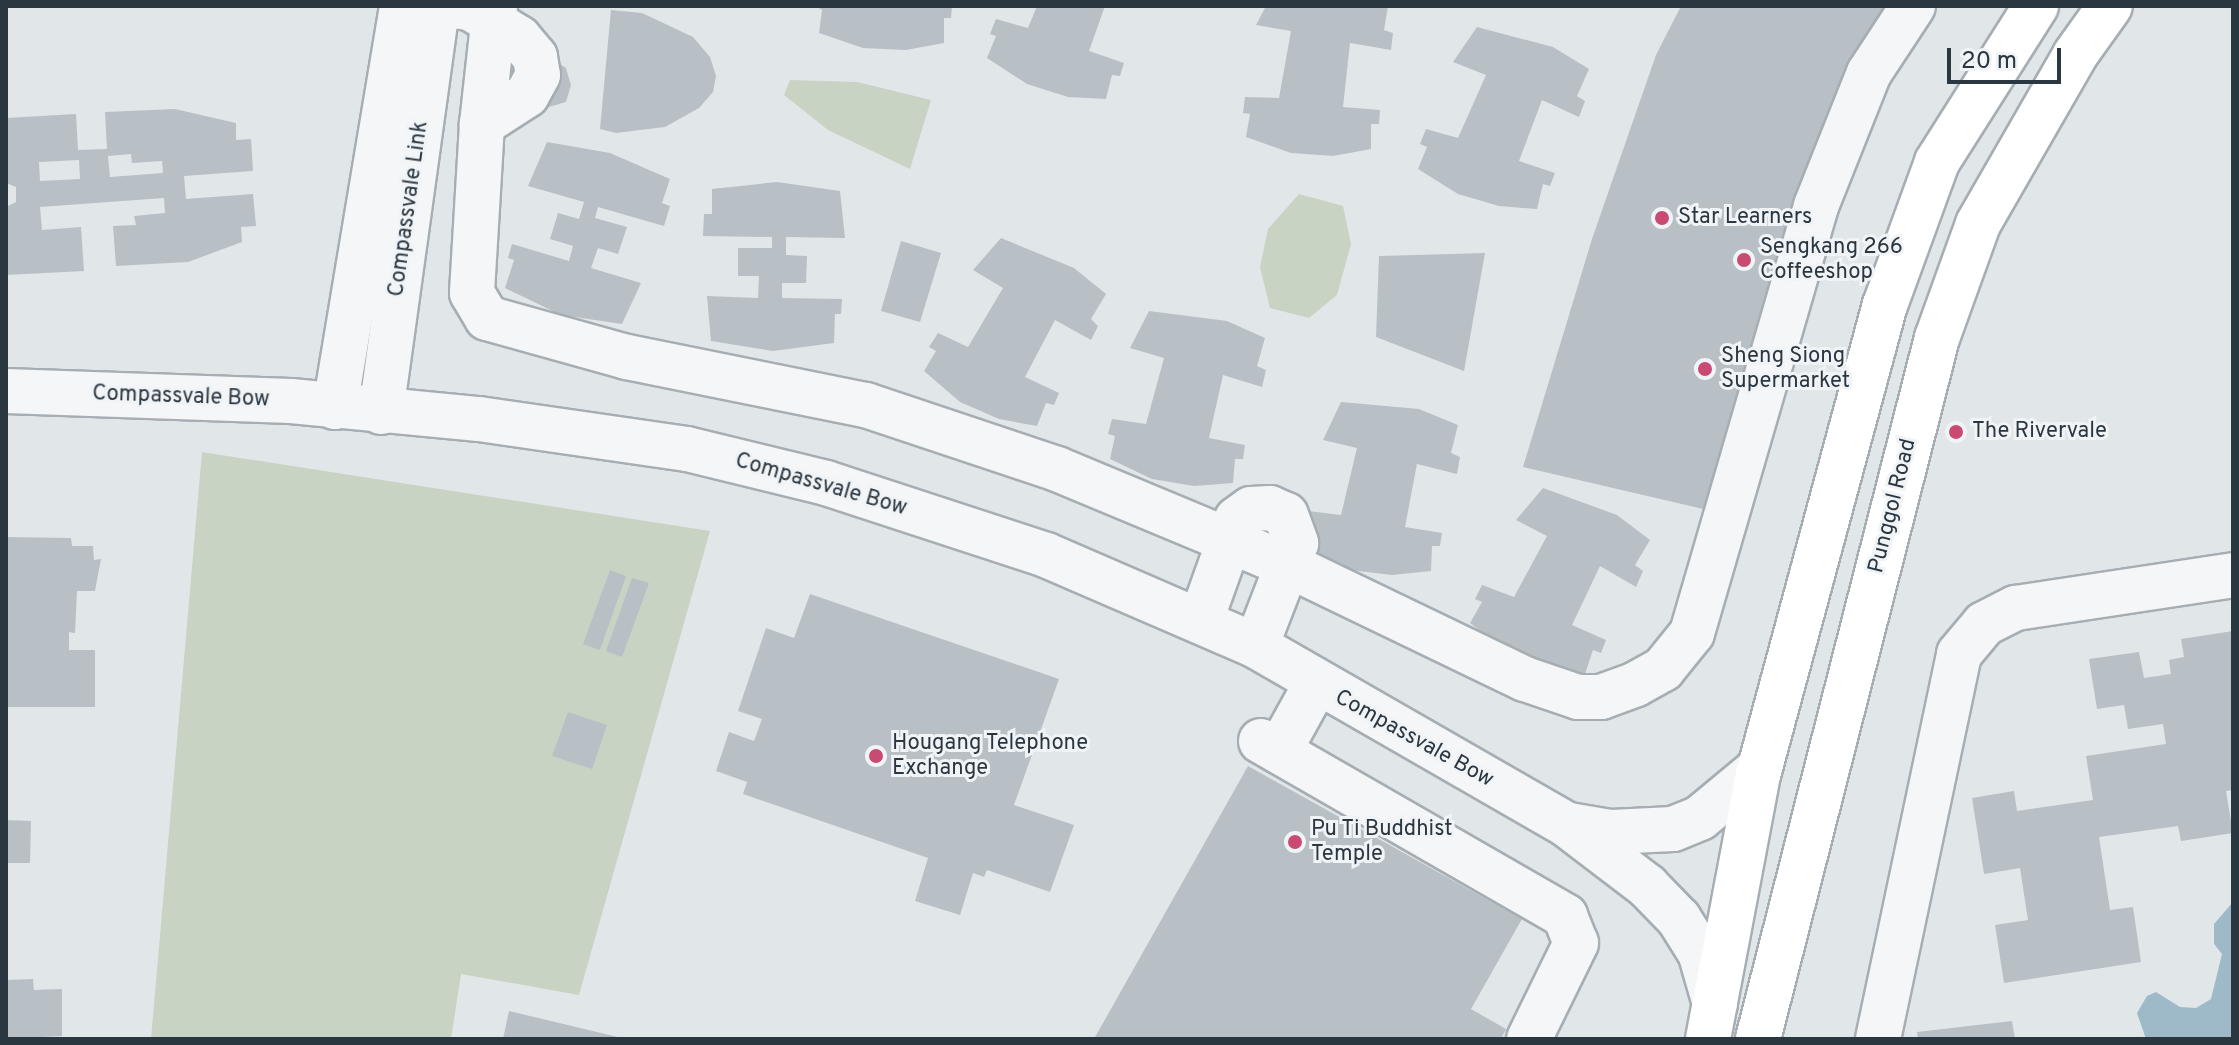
<!DOCTYPE html>
<html>
<head>
<meta charset="utf-8">
<style>
	body { margin:0 }
	#map { position:relative; width:2239px; height:1045px; overflow:hidden; background:#e1e6e9; font-family:Overpass,sans-serif }
	div>[style] { position:absolute }
	.green>* { inset:0; background:#c9d3c3 }
	.water>* { inset:0; background:#9eb9c8 }
	.building>* { inset:0; background:#b8c0c6 }
	.roads { filter:drop-shadow(2px 0 #a6aeb3) drop-shadow(-2px 0 #a6aeb3) drop-shadow(0 2px #a6aeb3) drop-shadow(0 -2px #a6aeb3) }
	.minor>* { height:44px; margin:-22px; padding:0 22px; transform-origin:22px; border-radius:22px; background:#f4f6f8 }
	.major>* { height:44px; margin:-22px; padding:0 22px; transform-origin:22px; border-radius:22px; background:#fff }
	.dots>* { width:22px; height:22px; translate:-50% -50%; box-sizing:border-box; border:4px solid #f1f4f7; border-radius:50% }
	span { translate:-50% -50%; white-space:nowrap; text-align:center; line-height:1.15; -webkit-text-stroke:6px #f1f4f7; paint-order:stroke }
	.street-label { font-size:22px; color:#2a3640 }
	.poi-label { font-size:22px; color:#2a3640 }
	.left { translate:0 -50%; text-align:left }
	.frame { position:absolute; inset:0; border:8px solid #2a3640; pointer-events:none }
	.scale { position:absolute; left:1947px; top:48px; width:114px; height:36px; box-sizing:border-box; border:4px solid #2a3640; border-top:0; padding-left:10px; font-size:24px; line-height:28px; white-space:nowrap; color:#2a3640; -webkit-text-stroke:6px #f1f4f7; paint-order:stroke }
</style>
</head>
<body>
<div id="map">
	<div class="green">
		<i style="clip-path:polygon(790px 80px,857px 82px,931px 100px,910px 169px,828px 130px,784px 95px)"></i>
		<i style="clip-path:polygon(1299px 194px,1343px 206px,1351px 244px,1337px 295px,1309px 318px,1270px 308px,1260px 267px,1268px 229px)"></i>
		<i style="clip-path:polygon(202px 452px,710px 531px,579px 995px,461px 974px,451px 1039px,151px 1039px)"></i>
	</div>
	<div class="water">
		<i style="clip-path:polygon(2233px 902px,2233px 1039px,2146px 1039px,2137px 1013px,2147px 996px,2156px 992px,2180px 1007px,2196px 1008px,2211px 999px,2222px 954px,2214px 944px,2214px 924px)"></i>
	</div>
	<div class="building">
		<i style="clip-path:polygon(816px 6px,952px 6px,951px 18px,944px 18px,944px 43px,906px 50px,863px 48px,819px 33px,822px 10px)"></i>
		<i style="clip-path:polygon(1037px 6px,1105px 6px,1089px 51px,1124px 63px,1120px 76px,1112px 75px,1106px 99px,1068px 97px,1027px 84px,987px 58px,996px 36px,990px 34px,996px 19px,1028px 28px)"></i>
		<i style="clip-path:polygon(1266px 6px,1388px 6px,1384px 30px,1393px 33px,1391px 50px,1350px 43px,1343px 107px,1380px 110px,1379px 124px,1371px 124px,1371px 149px,1333px 156px,1291px 153px,1246px 137px,1250px 114px,1243px 113px,1245px 97px,1279px 98px,1291px 31px,1256px 25px)"></i>
		<i style="clip-path:polygon(1681px 6px,1900px 6px,1813px 185px,1752px 343px,1716px 512px,1523px 467px,1592px 239px,1656px 55px)"></i>
		<i style="clip-path:polygon(611px 10px,642px 13px,693px 37px,710px 57px,716px 76px,713px 92px,699px 108px,665px 127px,616px 133px,600px 129px)"></i>
		<i style="clip-path:polygon(1477px 27px,1553px 47px,1589px 69px,1577px 96px,1585px 101px,1579px 117px,1542px 100px,1519px 161px,1555px 173px,1550px 186px,1543px 184px,1537px 209px,1499px 206px,1458px 194px,1418px 169px,1427px 147px,1420px 144px,1426px 129px,1458px 138px,1486px 75px,1453px 62px)"></i>
		<i style="clip-path:polygon(521px 58px,552px 59px,566px 68px,571px 85px,566px 102px,535px 111px,504px 94px,511px 63px)"></i>
		<i style="clip-path:polygon(evenodd,175px 109px,236px 123px,236px 140px,251px 139px,253px 171px,184px 176px,186px 199px,253px 194px,256px 226px,241px 227px,242px 242px,188px 262px,116px 266px,113px 226px,136px 225px,134px 216px,165px 213px,164px 198px,40px 207px,42px 230px,81px 227px,84px 271px,6px 275px,6px 207px,16px 202px,16px 187px,6px 183px,6px 118px,76px 114px,78px 150px,107px 149px,105px 112px,175px 109px,131px 154px,132px 163px,162px 161px,163px 173px,110px 177px,108px 156px,131px 154px,175px 109px,79px 160px,80px 179px,40px 181px,39px 162px,79px 160px)"></i>
		<i style="clip-path:polygon(547px 142px,610px 153px,670px 179px,662px 203px,670px 206px,664px 226px,598px 207px,595px 218px,627px 227px,618px 254px,598px 248px,591px 268px,641px 283px,622px 324px,561px 315px,505px 288px,514px 260px,508px 258px,512px 244px,569px 261px,573px 246px,550px 239px,558px 213px,579px 219px,584px 202px,528px 186px)"></i>
		<i style="clip-path:polygon(777px 182px,840px 191px,845px 238px,786px 237px,786px 255px,807px 256px,806px 283px,782px 283px,782px 298px,842px 299px,841px 314px,835px 314px,834px 343px,773px 351px,711px 341px,707px 296px,758px 298px,759px 276px,738px 276px,738px 248px,772px 248px,772px 237px,703px 236px,704px 214px,712px 214px,712px 189px)"></i>
		<i style="clip-path:polygon(1001px 238px,1074px 268px,1106px 294px,1091px 319px,1098px 326px,1091px 340px,1055px 320px,1025px 377px,1059px 393px,1054px 405px,1046px 403px,1037px 426px,999px 419px,960px 402px,924px 371px,936px 351px,929px 347px,938px 333px,968px 347px,1003px 288px,973px 270px)"></i>
		<i style="clip-path:polygon(901px 241px,941px 253px,920px 322px,881px 311px)"></i>
		<i style="clip-path:polygon(1485px 253px,1464px 371px,1376px 337px,1379px 256px)"></i>
		<i style="clip-path:polygon(1149px 311px,1227px 321px,1265px 338px,1257px 366px,1266px 370px,1262px 387px,1223px 375px,1209px 438px,1245px 445px,1243px 459px,1235px 459px,1233px 483px,1194px 486px,1152px 479px,1110px 459px,1115px 436px,1108px 434px,1112px 419px,1146px 424px,1164px 358px,1130px 348px)"></i>
		<i style="clip-path:polygon(1341px 402px,1419px 409px,1458px 425px,1451px 453px,1460px 457px,1457px 474px,1417px 464px,1405px 527px,1442px 533px,1440px 546px,1432px 546px,1431px 571px,1392px 575px,1350px 570px,1306px 551px,1308px 511px,1341px 515px,1357px 448px,1323px 440px)"></i>
		<i style="clip-path:polygon(1543px 488px,1617px 515px,1650px 540px,1635px 565px,1643px 571px,1636px 587px,1600px 566px,1572px 625px,1606px 640px,1601px 653px,1593px 650px,1585px 674px,1547px 668px,1507px 652px,1470px 623px,1482px 602px,1475px 599px,1482px 585px,1514px 597px,1547px 536px,1516px 520px)"></i>
		<i style="clip-path:polygon(6px 537px,71px 538px,72px 546px,93px 546px,94px 560px,101px 559px,95px 591px,77px 591px,75px 633px,69px 632px,69px 650px,95px 650px,95px 707px,6px 707px)"></i>
		<i style="clip-path:polygon(610px 570px,626px 576px,600px 650px,583px 644px)"></i>
		<i style="clip-path:polygon(632px 578px,649px 583px,622px 657px,606px 651px)"></i>
		<i style="clip-path:polygon(810px 594px,1059px 679px,1014px 805px,1074px 825px,1050px 892px,987px 870px,984px 877px,973px 873px,960px 915px,915px 901px,928px 858px,743px 794px,747px 782px,716px 771px,729px 732px,754px 741px,762px 719px,738px 711px,766px 628px,794px 638px)"></i>
		<i style="clip-path:polygon(2233px 631px,2233px 790px,2226px 791px,2233px 833px,2181px 841px,2178px 826px,2099px 837px,2110px 910px,2133px 907px,2141px 962px,2004px 983px,1995px 925px,2028px 920px,2020px 868px,1984px 874px,1972px 798px,2014px 791px,2017px 811px,2093px 800px,2086px 756px,2166px 744px,2163px 724px,2128px 729px,2124px 705px,2097px 709px,2089px 659px,2139px 652px,2144px 678px,2171px 674px,2169px 660px,2184px 657px,2181px 639px)"></i>
		<i style="clip-path:polygon(568px 712px,607px 725px,592px 769px,552px 756px)"></i>
		<i style="clip-path:polygon(1248px 766px,1522px 919px,1471px 1009px,1506px 1029px,1501px 1039px,1094px 1039px)"></i>
		<i style="clip-path:polygon(6px 820px,31px 821px,30px 863px,6px 863px)"></i>
		<i style="clip-path:polygon(33px 979px,34px 990px,62px 989px,62px 1036px,6px 1039px,6px 980px)"></i>
		<i style="clip-path:polygon(509px 1011px,622px 1038px,622px 1039px,503px 1039px)"></i>
		<i style="clip-path:polygon(2012px 1021px,2015px 1039px,1918px 1039px,1917px 1032px)"></i>
	</div>
	<div class="roads">
		<div class="minor">
			<i style="left:453px;top:6px;width:17px;rotate:7deg"></i>
			<i style="left:470px;top:8px;width:57px;rotate:31.5deg"></i>
			<i style="left:519px;top:38px;width:25px;rotate:50deg"></i>
			<i style="left:535px;top:57px;width:18px;rotate:81deg"></i>
			<i style="left:538px;top:75px;width:23px;rotate:119deg"></i>
			<i style="left:527px;top:95px;width:54px;rotate:147.2deg"></i>
			<i style="left:482px;top:124px;width:169px;rotate:93.4deg"></i>
			<i style="left:472px;top:293px;width:29px;rotate:59deg"></i>
			<i style="left:487px;top:318px;width:145px;rotate:15.6deg"></i>
			<i style="left:627px;top:357px;width:244px;rotate:11.4deg"></i>
			<i style="left:866px;top:405px;width:201px;rotate:18.5deg"></i>
			<i style="left:1057px;top:469px;width:250px;rotate:22.6deg"></i>
			<i style="left:1288px;top:565px;width:263px;rotate:25.7deg"></i>
			<i style="left:1525px;top:679px;width:56px;rotate:18.8deg"></i>
			<i style="left:1578px;top:697px;width:23px"></i>
			<i style="left:1601px;top:697px;width:37px;rotate:-20deg"></i>
			<i style="left:1636px;top:684px;width:31px;rotate:-29deg"></i>
			<i style="left:1663px;top:669px;width:46px;rotate:-51.1deg"></i>
			<i style="left:1692px;top:633px;width:445px;rotate:-73.8deg"></i>
			<i style="left:1816px;top:206px;width:143px;rotate:-68.3deg"></i>
			<i style="left:1869px;top:73px;width:80px;rotate:-56.7deg"></i>
			<i style="left:482px;top:124px;width:119px;rotate:-83.7deg"></i>
			<i style="left:6px;top:391px;width:285px;rotate:2deg"></i>
			<i style="left:291px;top:401px;width:189px;rotate:5.5deg"></i>
			<i style="left:479px;top:419px;width:210px;rotate:8.2deg"></i>
			<i style="left:687px;top:449px;width:143px;rotate:13.7deg"></i>
			<i style="left:826px;top:483px;width:231px;rotate:18.1deg"></i>
			<i style="left:1046px;top:555px;width:229px;rotate:23.4deg"></i>
			<i style="left:1256px;top:646px;width:359px;rotate:29.9deg"></i>
			<i style="left:1567px;top:825px;width:101px;rotate:37.3deg"></i>
			<i style="left:1647px;top:886px;width:46px;rotate:45.9deg"></i>
			<i style="left:1679px;top:919px;width:39px;rotate:58deg"></i>
			<i style="left:1700px;top:952px;width:54px;rotate:73.9deg"></i>
			<i style="left:335px;top:407px;width:407px;rotate:-80.5deg"></i>
			<i style="left:381px;top:412px;width:410px;rotate:-82.1deg"></i>
			<i style="left:1201px;top:620px;width:107px;rotate:-70.4deg"></i>
			<i style="left:1237px;top:519px;width:17px;rotate:-36deg"></i>
			<i style="left:1251px;top:509px;width:19px;rotate:-3deg"></i>
			<i style="left:1270px;top:508px;width:17px;rotate:24deg"></i>
			<i style="left:1286px;top:515px;width:30px;rotate:70deg"></i>
			<i style="left:1296px;top:543px;width:110px;rotate:111.2deg"></i>
			<i style="left:1261px;top:741px;width:351px;rotate:29.9deg"></i>
			<i style="left:1565px;top:916px;width:29px;rotate:68deg"></i>
			<i style="left:1576px;top:943px;width:107px;rotate:116.1deg"></i>
			<i style="left:1279px;top:751px;width:77px;rotate:-61.1deg"></i>
			<i style="left:1569px;top:825px;width:43px;rotate:9.5deg"></i>
			<i style="left:1611px;top:832px;width:62px;rotate:-2.8deg"></i>
			<i style="left:1673px;top:829px;width:29px;rotate:-22deg"></i>
			<i style="left:1700px;top:818px;width:78px;rotate:-39.8deg"></i>
			<i style="left:1878px;top:1039px;width:393px;rotate:-78.1deg"></i>
			<i style="left:1959px;top:654px;width:39px;rotate:-50deg"></i>
			<i style="left:1984px;top:624px;width:36px;rotate:-27deg"></i>
			<i style="left:2016px;top:608px;width:219px;rotate:-8.6deg"></i>
		</div>
		<div class="major">
			<i style="left:1708px;top:1039px;width:269px;rotate:-79.3deg"></i>
			<i style="left:1758px;top:775px;width:487px;rotate:-74.9deg"></i>
			<i style="left:1885px;top:305px;width:152px;rotate:-70deg"></i>
			<i style="left:1937px;top:162px;width:185px;rotate:-57.6deg"></i>
			<i style="left:1758px;top:1039px;width:723px;rotate:-75.68deg"></i>
			<i style="left:1937px;top:338px;width:121px;rotate:-70.2deg"></i>
			<i style="left:1978px;top:224px;width:195px;rotate:-60.1deg"></i>
			<i style="left:2075px;top:55px;width:60px;rotate:-54.5deg"></i>
		</div>
	</div>
	<div class="dots">
		<i style="left:1662px;top:218px;background:#c94b73"></i>
		<i style="left:1744px;top:260px;background:#c94b73"></i>
		<i style="left:1705px;top:369px;background:#c94b73"></i>
		<i style="left:1956px;top:432px;background:#c94b73"></i>
		<i style="left:876px;top:756px;background:#c94b73"></i>
		<i style="left:1295px;top:842px;background:#c94b73"></i>
	</div>
	<div class="street-label">
		<span style="left:409px;top:209px;rotate:-82deg">Compassvale Link</span>
		<span style="left:181px;top:397px;rotate:2deg">Compassvale Bow</span>
		<span style="left:821px;top:485px;rotate:16deg">Compassvale Bow</span>
		<span style="left:1893px;top:506px;rotate:-76deg">Punggol Road</span>
		<span style="left:1414px;top:739px;rotate:29deg">Compassvale Bow</span>
	</div>
	<div class="poi-label">
		<span class="left" style="left:1678px;top:218px">Star Learners</span>
		<span class="left" style="left:1760px;top:260px">Sengkang 266<br>Coffeeshop</span>
		<span class="left" style="left:1721px;top:369px">Sheng Siong<br>Supermarket</span>
		<span class="left" style="left:1972px;top:432px">The Rivervale</span>
		<span class="left" style="left:892px;top:756px">Hougang Telephone<br>Exchange</span>
		<span class="left" style="left:1311px;top:842px">Pu Ti Buddhist<br>Temple</span>
	</div>
	<div class="frame"></div>
	<div class="scale">20 m</div>
</div>
</body>
</html>
